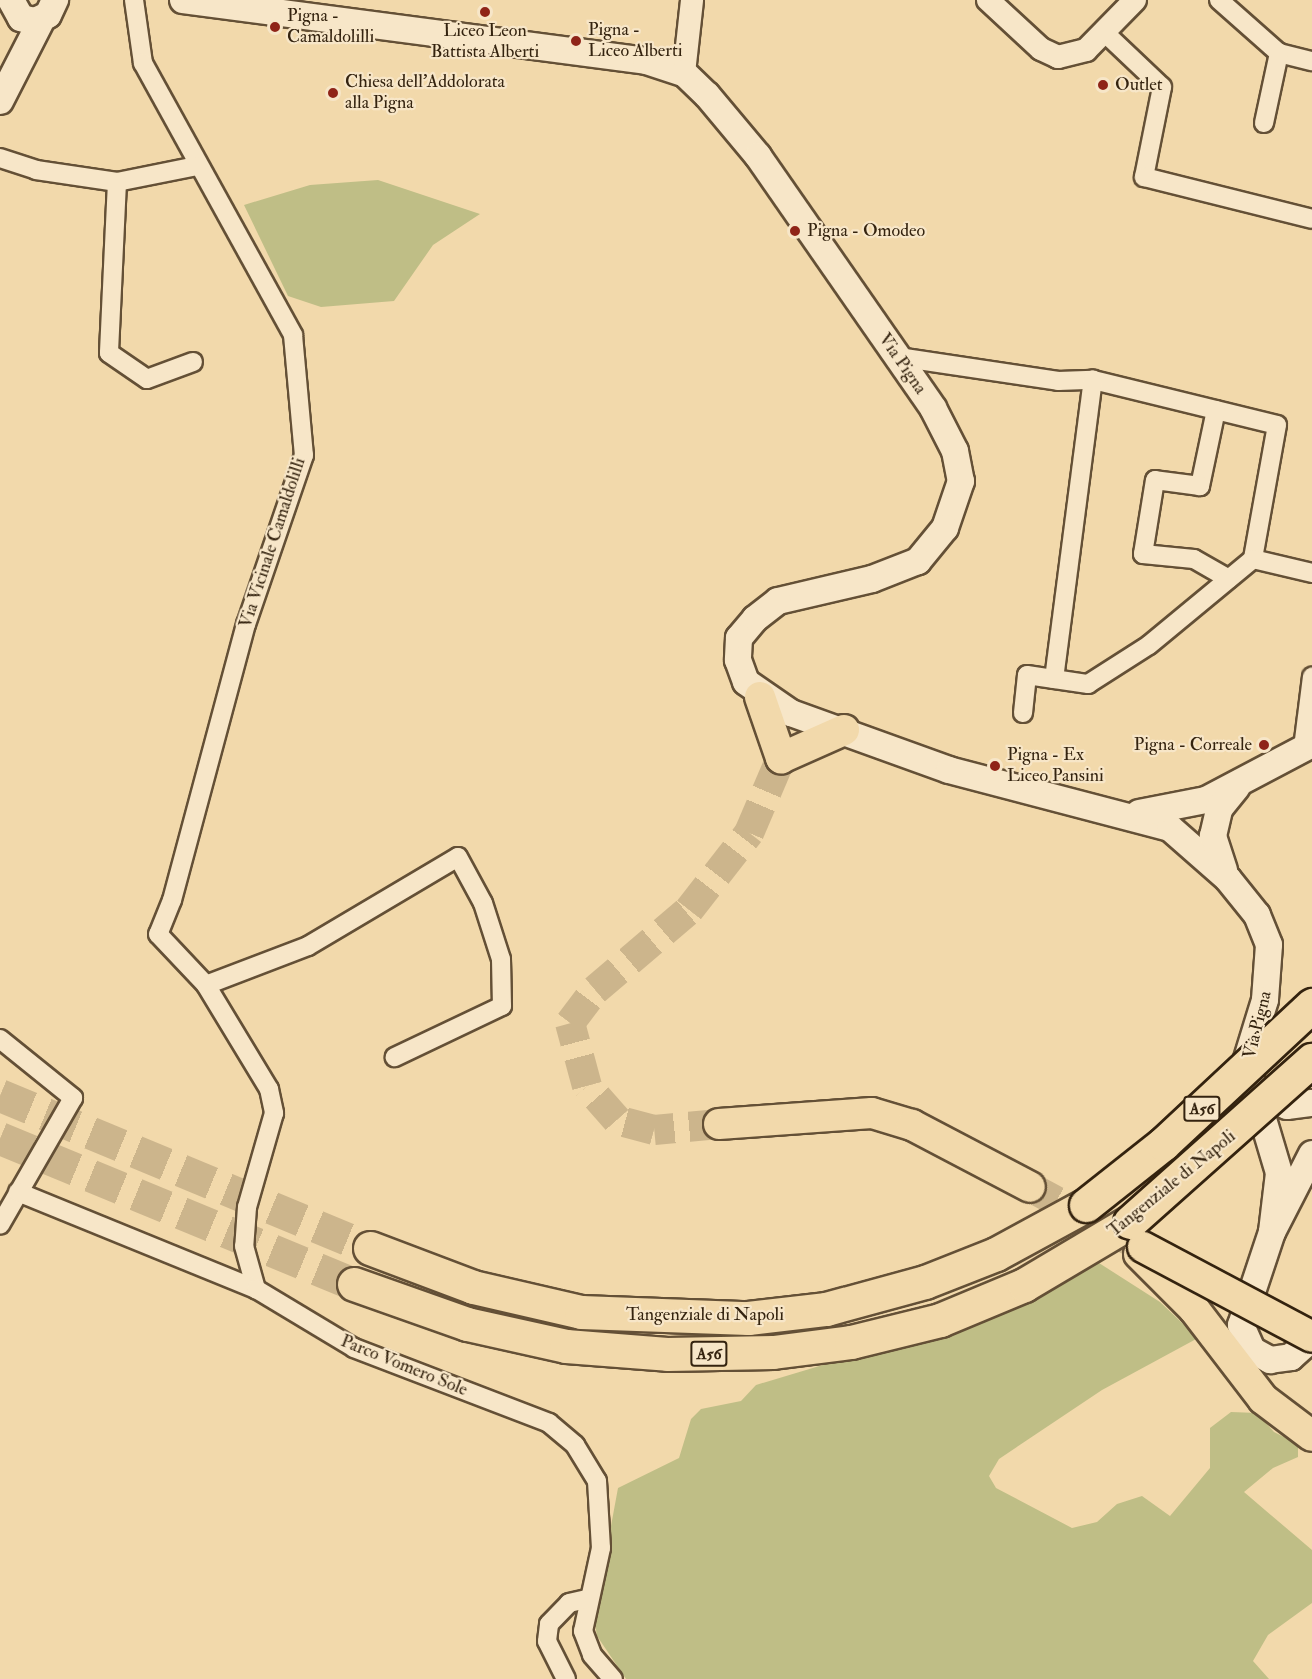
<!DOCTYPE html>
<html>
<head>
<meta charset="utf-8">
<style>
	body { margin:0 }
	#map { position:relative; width:1312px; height:1679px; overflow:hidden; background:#f2d9ab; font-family:"IM FELL Double Pica",serif }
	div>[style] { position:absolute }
	.green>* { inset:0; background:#bfbe86 }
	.trunk-tunnel>* { height:30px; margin-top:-15px; transform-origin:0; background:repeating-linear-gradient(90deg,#ccb58c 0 30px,transparent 0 45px) }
	.motorway-tunnel>* { height:33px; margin-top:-16.5px; transform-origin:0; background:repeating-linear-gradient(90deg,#ccb58c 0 33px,transparent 0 49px) }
	.roads { filter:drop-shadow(2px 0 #645036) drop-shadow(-2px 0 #645036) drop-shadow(0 2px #645036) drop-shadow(0 -2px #645036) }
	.minor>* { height:18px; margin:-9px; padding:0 9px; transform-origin:9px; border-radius:9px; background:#f7e6c8 }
	.tertiary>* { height:22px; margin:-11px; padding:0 11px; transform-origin:11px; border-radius:11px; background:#f7e6c8 }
	.secondary>* { height:26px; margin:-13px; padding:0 13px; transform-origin:13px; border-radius:13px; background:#f7e6c8 }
	.trunk>* { height:30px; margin:-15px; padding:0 15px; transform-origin:15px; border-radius:15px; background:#f2d9ab }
	.motorway>* { height:33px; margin:-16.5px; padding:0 16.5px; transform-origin:16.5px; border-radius:16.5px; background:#f2d9ab }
	.bridges { filter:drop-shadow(2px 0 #34230f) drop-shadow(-2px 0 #34230f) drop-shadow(0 2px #34230f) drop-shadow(0 -2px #34230f) }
	.trunk-bridge>* { height:30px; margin:-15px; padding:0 15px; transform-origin:15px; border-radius:15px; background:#f2d9ab }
	.motorway-bridge>* { height:33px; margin:-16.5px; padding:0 16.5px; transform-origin:16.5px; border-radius:16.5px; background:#f2d9ab }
	.dots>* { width:16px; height:16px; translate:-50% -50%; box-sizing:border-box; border:3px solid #f7e6c8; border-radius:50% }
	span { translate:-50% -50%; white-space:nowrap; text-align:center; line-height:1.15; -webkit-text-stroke:4.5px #f7e6c8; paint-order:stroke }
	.shield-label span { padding:2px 4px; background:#f7e6c8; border:2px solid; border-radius:4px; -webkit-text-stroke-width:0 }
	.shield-label { font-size:16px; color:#34230f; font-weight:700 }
	.poi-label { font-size:18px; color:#34230f }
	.left { translate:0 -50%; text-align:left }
	.right { translate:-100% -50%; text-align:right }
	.street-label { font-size:18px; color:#34230f }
</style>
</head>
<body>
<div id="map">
	<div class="green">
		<i style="clip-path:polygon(378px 180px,480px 214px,433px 245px,394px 301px,321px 307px,288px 296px,244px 205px,310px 185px)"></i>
		<i style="clip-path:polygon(1099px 1263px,1160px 1302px,1198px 1338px,1102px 1390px,999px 1459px,989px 1476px,996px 1488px,1072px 1528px,1097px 1522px,1117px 1504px,1142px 1496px,1170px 1516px,1210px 1468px,1210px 1428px,1231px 1412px,1257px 1413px,1274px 1432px,1298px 1444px,1298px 1457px,1273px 1468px,1244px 1492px,1312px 1550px,1312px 1603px,1268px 1635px,1253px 1661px,1269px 1679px,626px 1679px,597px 1636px,594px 1618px,618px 1488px,679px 1458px,691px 1419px,701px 1409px,741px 1401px,756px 1385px,856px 1355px,943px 1338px,1023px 1305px)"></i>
	</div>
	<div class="trunk-tunnel">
		<i style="left:719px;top:1124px;width:65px;rotate:174.7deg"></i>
		<i style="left:654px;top:1130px;width:38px;rotate:-165deg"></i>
		<i style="left:617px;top:1120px;width:45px;rotate:-131.4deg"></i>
		<i style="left:587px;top:1086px;width:65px;rotate:-105.1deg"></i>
		<i style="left:570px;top:1023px;width:41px;rotate:-52.9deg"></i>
		<i style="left:595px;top:990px;width:123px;rotate:-40.4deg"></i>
		<i style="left:689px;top:910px;width:98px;rotate:-52.1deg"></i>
		<i style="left:749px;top:833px;width:82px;rotate:-66.9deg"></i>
		<i style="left:1030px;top:1187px;width:116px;rotate:28.3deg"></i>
	</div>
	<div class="motorway-tunnel">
		<i style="left:0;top:1095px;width:400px;rotate:22.5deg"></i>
		<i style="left:0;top:1138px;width:383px;rotate:22.4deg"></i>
	</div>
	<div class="roads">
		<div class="minor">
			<i style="left:134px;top:0;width:64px;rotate:81.9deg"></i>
			<i style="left:143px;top:63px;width:311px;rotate:61.1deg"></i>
			<i style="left:293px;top:335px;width:121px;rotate:84.8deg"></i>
			<i style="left:304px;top:455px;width:179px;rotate:108.9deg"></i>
			<i style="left:246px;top:624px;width:286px;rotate:105deg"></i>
			<i style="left:172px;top:900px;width:37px;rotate:112deg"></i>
			<i style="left:158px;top:934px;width:70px;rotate:46.7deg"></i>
			<i style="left:206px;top:985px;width:122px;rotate:58.8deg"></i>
			<i style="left:269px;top:1089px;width:25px;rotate:78deg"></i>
			<i style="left:274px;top:1113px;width:98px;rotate:106deg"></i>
			<i style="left:247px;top:1207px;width:39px;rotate:94deg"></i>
			<i style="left:244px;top:1246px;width:45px;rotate:74.4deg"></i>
			<i style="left:1219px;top:0;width:80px;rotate:41.5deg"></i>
			<i style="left:1279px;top:53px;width:34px;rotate:14deg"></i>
			<i style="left:1104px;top:32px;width:80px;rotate:43.5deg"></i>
			<i style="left:1162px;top:87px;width:92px;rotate:101.3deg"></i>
			<i style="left:1144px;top:177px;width:173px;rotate:14deg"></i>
			<i style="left:1264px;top:123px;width:72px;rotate:-77.9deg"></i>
			<i style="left:0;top:158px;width:38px;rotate:18deg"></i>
			<i style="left:36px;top:170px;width:82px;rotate:8.4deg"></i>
			<i style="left:117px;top:182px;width:82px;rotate:-11.3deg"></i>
			<i style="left:117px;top:182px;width:171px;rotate:92.7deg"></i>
			<i style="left:109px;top:353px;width:46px;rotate:34.4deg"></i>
			<i style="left:147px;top:379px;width:49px;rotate:-20.3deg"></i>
			<i style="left:898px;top:357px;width:162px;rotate:8.5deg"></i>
			<i style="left:1058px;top:381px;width:35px;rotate:-2deg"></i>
			<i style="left:1093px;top:380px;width:189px;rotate:13.7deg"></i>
			<i style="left:1277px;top:425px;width:136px;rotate:100.2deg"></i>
			<i style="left:1216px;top:410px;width:78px;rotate:101.9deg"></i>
			<i style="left:1200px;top:486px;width:45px;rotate:-172.4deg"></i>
			<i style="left:1155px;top:480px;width:75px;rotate:99.2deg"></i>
			<i style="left:1143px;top:554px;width:51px;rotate:5.6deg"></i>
			<i style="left:1194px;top:559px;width:40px;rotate:29.7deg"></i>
			<i style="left:1054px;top:679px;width:302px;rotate:-82.6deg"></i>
			<i style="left:1023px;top:713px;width:38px;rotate:-84deg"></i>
			<i style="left:1027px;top:675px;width:62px;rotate:8.4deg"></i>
			<i style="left:1088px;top:684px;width:72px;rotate:-32.6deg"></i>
			<i style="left:1149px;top:645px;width:135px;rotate:-39.6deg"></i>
			<i style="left:1253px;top:559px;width:61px;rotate:13.3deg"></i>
			<i style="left:1303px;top:748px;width:72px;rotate:-82.8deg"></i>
			<i style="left:206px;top:985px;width:109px;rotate:-20.9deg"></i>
			<i style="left:308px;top:946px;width:174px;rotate:-30.7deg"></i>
			<i style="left:458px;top:857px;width:52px;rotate:61.5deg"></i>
			<i style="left:483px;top:903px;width:59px;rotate:72.2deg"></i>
			<i style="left:501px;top:959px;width:47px;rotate:88.8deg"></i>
			<i style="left:502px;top:1006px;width:119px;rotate:154.5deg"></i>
			<i style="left:0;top:1039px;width:94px;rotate:38.9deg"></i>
			<i style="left:73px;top:1098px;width:146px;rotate:119.9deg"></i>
			<i style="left:18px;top:1192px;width:257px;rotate:22.2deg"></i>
			<i style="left:256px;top:1289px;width:114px;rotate:31deg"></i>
			<i style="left:354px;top:1348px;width:209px;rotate:21deg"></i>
			<i style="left:549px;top:1423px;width:34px;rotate:40deg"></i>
			<i style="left:575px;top:1445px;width:42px;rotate:58.6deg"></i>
			<i style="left:597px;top:1481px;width:67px;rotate:86.6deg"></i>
			<i style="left:601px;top:1548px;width:85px;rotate:102.2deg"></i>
			<i style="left:583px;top:1631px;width:26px;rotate:69deg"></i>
			<i style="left:592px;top:1655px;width:32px;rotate:49deg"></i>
			<i style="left:566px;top:1679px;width:42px;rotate:-116.6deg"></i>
			<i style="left:547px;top:1641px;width:17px;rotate:-83deg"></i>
			<i style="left:549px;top:1624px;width:29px;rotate:-46deg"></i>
			<i style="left:569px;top:1603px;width:17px;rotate:-13deg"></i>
		</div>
		<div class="tertiary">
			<i style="left:988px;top:0;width:72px;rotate:42.8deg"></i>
			<i style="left:1041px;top:49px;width:19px;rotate:25deg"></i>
			<i style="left:1058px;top:57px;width:29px;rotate:-14deg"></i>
			<i style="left:1086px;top:50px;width:70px;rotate:-45.6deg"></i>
			<i style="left:684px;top:73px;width:73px;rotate:-83.7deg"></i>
		</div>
		<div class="secondary">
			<i style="left:11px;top:0;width:21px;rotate:61deg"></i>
			<i style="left:21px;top:18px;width:14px;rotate:12deg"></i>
			<i style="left:35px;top:21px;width:14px;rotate:-25deg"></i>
			<i style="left:48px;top:15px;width:17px;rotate:-65deg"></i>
			<i style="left:183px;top:0;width:467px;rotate:7.5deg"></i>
			<i style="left:646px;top:61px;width:40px;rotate:18deg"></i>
			<i style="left:684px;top:73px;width:32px;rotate:44deg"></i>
			<i style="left:707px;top:95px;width:80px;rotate:50.1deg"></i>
			<i style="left:758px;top:156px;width:307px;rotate:55.2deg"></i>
			<i style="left:933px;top:408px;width:48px;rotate:62.9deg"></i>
			<i style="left:955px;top:451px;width:31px;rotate:79deg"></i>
			<i style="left:961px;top:481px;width:50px;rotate:108.8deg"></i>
			<i style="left:945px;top:528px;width:43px;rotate:129.3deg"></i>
			<i style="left:918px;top:561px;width:49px;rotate:158.6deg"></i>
			<i style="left:872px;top:579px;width:97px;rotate:166.8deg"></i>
			<i style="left:778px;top:601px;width:29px;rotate:142deg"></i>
			<i style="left:755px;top:619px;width:25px;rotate:130deg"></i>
			<i style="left:739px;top:638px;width:22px;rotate:93deg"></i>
			<i style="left:738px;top:660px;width:23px;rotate:70deg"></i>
			<i style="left:746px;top:682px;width:55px;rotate:34.6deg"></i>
			<i style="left:791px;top:713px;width:168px;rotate:19.8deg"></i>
			<i style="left:949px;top:770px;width:228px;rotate:14.7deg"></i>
			<i style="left:1170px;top:828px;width:77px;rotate:41.3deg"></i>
			<i style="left:1228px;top:879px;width:46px;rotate:51.1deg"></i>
			<i style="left:1257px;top:915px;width:32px;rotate:68deg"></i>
			<i style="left:1269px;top:945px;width:55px;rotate:94.2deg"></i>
			<i style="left:1265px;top:1000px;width:65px;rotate:107deg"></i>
			<i style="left:1246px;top:1062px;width:116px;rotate:73.4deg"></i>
			<i style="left:1279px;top:1173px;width:59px;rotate:96.8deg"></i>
			<i style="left:0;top:101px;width:92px;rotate:-62.9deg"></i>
			<i style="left:1139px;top:813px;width:68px;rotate:-11deg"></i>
			<i style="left:1206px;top:800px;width:120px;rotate:-27.8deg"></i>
			<i style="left:1224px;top:870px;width:36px;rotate:-108deg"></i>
			<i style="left:1213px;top:836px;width:28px;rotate:-77deg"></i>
			<i style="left:1219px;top:809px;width:28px;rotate:-51deg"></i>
			<i style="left:1256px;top:1089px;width:35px;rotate:29deg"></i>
			<i style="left:1287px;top:1106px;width:25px;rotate:-7deg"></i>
			<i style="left:1312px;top:1154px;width:88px;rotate:117.1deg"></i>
			<i style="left:1272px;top:1232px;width:98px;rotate:108.4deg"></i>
			<i style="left:1241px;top:1325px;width:27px;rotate:66deg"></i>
			<i style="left:1252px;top:1350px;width:21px;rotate:29deg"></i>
			<i style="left:1270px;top:1360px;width:21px;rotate:-8deg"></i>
			<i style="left:1291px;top:1357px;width:28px;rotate:-42deg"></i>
		</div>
		<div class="trunk">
			<i style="left:760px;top:697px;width:65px;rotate:71deg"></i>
			<i style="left:781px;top:758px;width:69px;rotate:-24deg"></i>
			<i style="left:719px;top:1124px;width:153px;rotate:-4.1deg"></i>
			<i style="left:872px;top:1113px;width:42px;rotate:16.7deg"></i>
			<i style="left:912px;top:1125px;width:133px;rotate:27.7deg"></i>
			<i style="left:1139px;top:1254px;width:78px;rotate:45deg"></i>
			<i style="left:1194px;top:1309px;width:113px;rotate:52.5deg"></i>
			<i style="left:1263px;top:1399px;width:61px;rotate:37.1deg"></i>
		</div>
		<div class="motorway">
			<i style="left:370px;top:1248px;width:110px;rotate:20.7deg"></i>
			<i style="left:473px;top:1287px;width:111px;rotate:13deg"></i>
			<i style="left:581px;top:1312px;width:167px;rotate:2.1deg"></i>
			<i style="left:748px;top:1318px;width:79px;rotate:-6.6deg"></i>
			<i style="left:826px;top:1309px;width:103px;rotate:-15.3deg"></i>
			<i style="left:925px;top:1282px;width:76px;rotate:-21.5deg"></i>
			<i style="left:996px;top:1254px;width:102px;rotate:-28.6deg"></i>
			<i style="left:354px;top:1284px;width:120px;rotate:19.5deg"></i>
			<i style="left:467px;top:1324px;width:101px;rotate:12.5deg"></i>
			<i style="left:566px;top:1346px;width:101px;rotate:4.5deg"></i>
			<i style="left:667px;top:1354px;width:106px;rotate:-1.1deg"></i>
			<i style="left:773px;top:1352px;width:79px;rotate:-7.3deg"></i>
			<i style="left:851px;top:1342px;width:92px;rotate:-13.9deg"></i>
			<i style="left:940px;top:1320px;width:91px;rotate:-22.6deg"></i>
			<i style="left:1024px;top:1285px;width:123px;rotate:-30.7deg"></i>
		</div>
	</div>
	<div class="bridges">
		<div class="trunk-bridge">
			<i style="left:1143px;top:1247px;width:191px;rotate:28deg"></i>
		</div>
		<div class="motorway-bridge">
			<i style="left:1086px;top:1205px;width:98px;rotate:-38.4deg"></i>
			<i style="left:1163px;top:1144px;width:204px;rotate:-43deg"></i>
			<i style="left:1130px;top:1222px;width:244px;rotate:-41.7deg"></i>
		</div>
	</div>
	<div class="dots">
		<i style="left:485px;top:12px;background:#8f2418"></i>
		<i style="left:275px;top:27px;background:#8f2418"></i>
		<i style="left:576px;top:41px;background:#8f2418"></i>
		<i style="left:1103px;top:85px;background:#8f2418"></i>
		<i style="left:333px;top:93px;background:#8f2418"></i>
		<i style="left:795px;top:231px;background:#8f2418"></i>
		<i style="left:1264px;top:745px;background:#8f2418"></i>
		<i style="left:995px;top:766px;background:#8f2418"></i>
	</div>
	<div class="shield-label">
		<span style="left:1202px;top:1109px">A56</span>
		<span style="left:709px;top:1354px">A56</span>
	</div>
	<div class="poi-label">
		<span class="left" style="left:287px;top:27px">Pigna -<br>Camaldolilli</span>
		<span class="left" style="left:588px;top:41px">Pigna -<br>Liceo Alberti</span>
		<span style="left:485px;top:42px">Liceo Leon<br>Battista Alberti</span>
		<span class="left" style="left:345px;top:93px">Chiesa dell'Addolorata<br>alla Pigna</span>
		<span class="left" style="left:1115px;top:85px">Outlet</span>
		<span class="left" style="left:807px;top:231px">Pigna - Omodeo</span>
		<span class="right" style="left:1252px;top:745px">Pigna - Correale</span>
		<span class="left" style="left:1007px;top:766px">Pigna - Ex<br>Liceo Pansini</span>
	</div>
	<div class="street-label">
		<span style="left:902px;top:364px;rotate:55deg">Via Pigna</span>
		<span style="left:273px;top:543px;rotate:-72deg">Via Vicinale Camaldolilli</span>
		<span style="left:1258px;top:1025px;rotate:-76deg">Via Pigna</span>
		<span style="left:1172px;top:1184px;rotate:-39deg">Tangenziale di Napoli</span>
		<span style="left:705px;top:1315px">Tangenziale di Napoli</span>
		<span style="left:404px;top:1366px;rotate:22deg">Parco Vomero Sole</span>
	</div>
</div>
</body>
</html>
